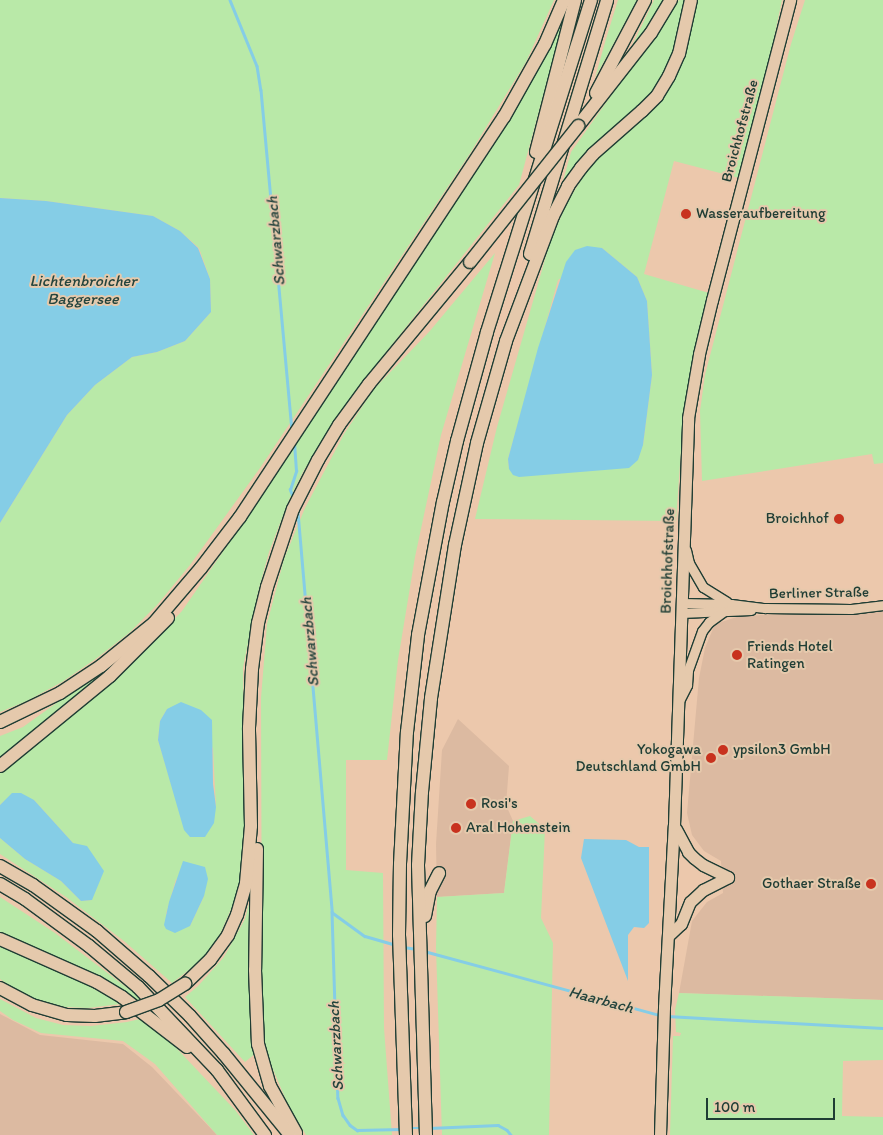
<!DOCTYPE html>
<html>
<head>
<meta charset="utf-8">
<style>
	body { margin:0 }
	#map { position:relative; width:883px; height:1135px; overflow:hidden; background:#ecc8ac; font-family:Itim,sans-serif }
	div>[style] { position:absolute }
	.built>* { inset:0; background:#dcbaa1 }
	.green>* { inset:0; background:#b9e9a8 }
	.water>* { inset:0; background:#85cde6 }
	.stream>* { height:2.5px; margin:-1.25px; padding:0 1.25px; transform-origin:1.25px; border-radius:1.25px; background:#85cde6 }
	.roads { filter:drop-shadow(1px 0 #1f3d34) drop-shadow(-1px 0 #1f3d34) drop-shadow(0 1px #1f3d34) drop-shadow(0 -1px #1f3d34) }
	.minor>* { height:9px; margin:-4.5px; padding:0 4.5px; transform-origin:4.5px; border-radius:4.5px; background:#e5c9ac }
	.major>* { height:11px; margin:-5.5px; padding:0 5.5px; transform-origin:5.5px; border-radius:5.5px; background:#e5c9ac }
	.highway>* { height:12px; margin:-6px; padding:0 6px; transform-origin:6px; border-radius:6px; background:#e5c9ac }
	.bridges { filter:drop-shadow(1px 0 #1f3d34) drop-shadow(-1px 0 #1f3d34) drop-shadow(0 1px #1f3d34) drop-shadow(0 -1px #1f3d34) }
	.highway-bridge>* { height:12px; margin:-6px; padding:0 6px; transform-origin:6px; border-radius:6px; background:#e5c9ac }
	.dots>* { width:14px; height:14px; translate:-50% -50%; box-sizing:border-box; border:2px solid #e5c9ac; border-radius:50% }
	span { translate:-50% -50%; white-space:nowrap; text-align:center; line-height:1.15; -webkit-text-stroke:4px #e5c9ac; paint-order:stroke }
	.street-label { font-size:15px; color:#1f3d34 }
	.poi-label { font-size:15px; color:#1f3d34 }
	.left { translate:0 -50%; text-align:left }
	.right { translate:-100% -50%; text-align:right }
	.water-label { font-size:16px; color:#24443d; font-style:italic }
	.scale { position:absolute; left:706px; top:1098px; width:129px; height:22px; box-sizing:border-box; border:2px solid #1f3d34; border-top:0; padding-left:6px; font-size:15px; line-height:18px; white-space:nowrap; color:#1f3d34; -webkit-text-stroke:4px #e5c9ac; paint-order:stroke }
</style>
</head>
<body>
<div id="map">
	<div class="built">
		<i style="clip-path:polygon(883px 605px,883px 1000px,679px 993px,692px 921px,707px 902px,723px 893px,721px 861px,704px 851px,692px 835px,687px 813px,699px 678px,705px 648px,715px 624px,737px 617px)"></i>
		<i style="clip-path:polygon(458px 719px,509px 766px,506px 805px,513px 821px,504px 893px,437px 897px,436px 844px,442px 750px)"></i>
		<i style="clip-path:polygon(0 1014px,40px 1035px,123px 1044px,152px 1067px,217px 1135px,0 1135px)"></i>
	</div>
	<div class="green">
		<i style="clip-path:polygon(0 0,554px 0,526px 62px,469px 155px,260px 468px,190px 565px,157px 605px,129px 633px,97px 658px,62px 682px,27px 701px,0 712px,0 523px,67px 415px,95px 385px,132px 357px,157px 352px,185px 341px,211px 312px,210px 279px,199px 248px,180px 231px,153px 216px,46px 201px,0 198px)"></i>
		<i style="clip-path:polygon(618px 0,637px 0,595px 78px,606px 39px)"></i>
		<i style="clip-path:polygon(654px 0,668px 0,631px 51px,630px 50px)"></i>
		<i style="clip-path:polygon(679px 0,688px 0,676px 55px,654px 93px,559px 196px,571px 152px)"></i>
		<i style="clip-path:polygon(evenodd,697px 0,782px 0,771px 52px,739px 178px,674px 161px,644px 274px,709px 293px,684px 408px,676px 521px,475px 519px,497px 427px,550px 242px,567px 203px,586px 172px,611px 145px,684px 57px,697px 0,602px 248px,637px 277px,647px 301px,652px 375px,643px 445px,509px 469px,508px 459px,558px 280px,602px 248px)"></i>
		<i style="clip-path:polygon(805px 0,883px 0,883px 463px,874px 464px,872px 454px,702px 481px,700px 411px,705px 375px,791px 44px)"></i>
		<i style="clip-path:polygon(evenodd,565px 14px,519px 185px,363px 381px,304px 470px,289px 500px,269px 552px,258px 592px,243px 668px,245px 807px,243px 863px,236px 898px,217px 941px,203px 959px,172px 983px,124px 941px,66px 897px,0 854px,0 838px,25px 859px,61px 881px,81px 901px,92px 900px,73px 843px,34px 800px,4px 801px,0 805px,0 769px,65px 720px,129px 666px,182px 611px,278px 472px,508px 119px,532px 79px,565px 14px,167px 709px,213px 748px,216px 807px,179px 810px,158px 740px,160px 721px,167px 709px,565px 14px,176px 879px,204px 896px,190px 926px,166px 914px,176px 879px)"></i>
		<i style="clip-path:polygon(495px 253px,441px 435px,415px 557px,398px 660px,387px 760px,346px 760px,346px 870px,383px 873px,384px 1028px,392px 1135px,306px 1135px,289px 1107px,272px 1067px,265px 1043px,262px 1000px,261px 698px,267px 624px,284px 559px,305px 508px,344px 434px,374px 389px,429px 332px)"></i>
		<i style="clip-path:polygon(115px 661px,58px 714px,0 758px,0 736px,23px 727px)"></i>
		<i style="clip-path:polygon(530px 816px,545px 829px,541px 918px,553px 943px,549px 1135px,442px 1135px,436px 948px,437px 897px,504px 893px,513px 821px)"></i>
		<i style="clip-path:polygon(252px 892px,256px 1053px,245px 1062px,185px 997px,198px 986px,224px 957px,245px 919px)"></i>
		<i style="clip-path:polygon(0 897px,55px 933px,143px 1000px,136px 1002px,0 932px)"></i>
		<i style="clip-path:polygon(0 943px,76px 979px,121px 1004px,88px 1008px,65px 1007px,39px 1001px,13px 988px,0 979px)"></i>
		<i style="clip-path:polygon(679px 993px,883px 1000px,883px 1060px,843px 1061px,842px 1116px,883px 1117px,883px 1135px,670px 1135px,673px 1036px,680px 1036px,681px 1033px,676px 1032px,675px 1010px)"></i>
		<i style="clip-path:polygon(0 999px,36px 1018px,63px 1025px,91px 1026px,127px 1022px,144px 1018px,163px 1034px,235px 1110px,254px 1135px,217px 1135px,155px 1064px,123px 1041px,41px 1033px,13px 1020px,0 1011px)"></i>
	</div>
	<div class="water">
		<i style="clip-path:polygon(0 198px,46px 201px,153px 216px,180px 231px,198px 248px,210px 279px,211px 312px,185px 341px,157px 352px,132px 357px,95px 385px,67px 415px,0 523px)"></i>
		<i style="clip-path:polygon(587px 246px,602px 248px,637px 277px,647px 301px,652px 375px,643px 445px,638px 460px,629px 468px,519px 477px,513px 475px,509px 469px,508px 459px,538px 348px,566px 262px,575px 250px)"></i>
		<i style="clip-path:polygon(181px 702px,201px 710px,212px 720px,213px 784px,216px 807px,214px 823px,205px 837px,190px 837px,184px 830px,158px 740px,160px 721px,167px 709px)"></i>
		<i style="clip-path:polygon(12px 793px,21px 793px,34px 800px,73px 843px,87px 846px,104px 871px,92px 900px,81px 901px,61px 881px,25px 859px,0 838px,0 805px)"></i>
		<i style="clip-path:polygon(584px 839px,626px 840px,639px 847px,649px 847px,649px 923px,644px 928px,634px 927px,628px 935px,628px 981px,581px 858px)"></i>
		<i style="clip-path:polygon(183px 861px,205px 867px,208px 879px,204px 896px,190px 926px,175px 933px,166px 929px,164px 925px,169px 902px)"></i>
	</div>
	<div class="stream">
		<i style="left:230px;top:0;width:71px;rotate:67.8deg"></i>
		<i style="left:257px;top:66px;width:24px;rotate:81deg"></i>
		<i style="left:261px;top:90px;width:340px;rotate:84.8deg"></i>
		<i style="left:293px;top:498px;width:9px;rotate:-111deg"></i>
		<i style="left:290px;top:490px;width:20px;rotate:-72deg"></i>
		<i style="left:296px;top:471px;width:27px;rotate:-94deg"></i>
		<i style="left:298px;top:512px;width:401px;rotate:85.1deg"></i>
		<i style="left:332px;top:912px;width:186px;rotate:88.2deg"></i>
		<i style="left:338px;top:1098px;width:18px;rotate:74deg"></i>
		<i style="left:343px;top:1115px;width:12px;rotate:55deg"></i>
		<i style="left:350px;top:1125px;width:9px;rotate:36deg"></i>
		<i style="left:357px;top:1130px;width:44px;rotate:-1.3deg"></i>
		<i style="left:333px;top:913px;width:39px;rotate:36deg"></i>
		<i style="left:365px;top:936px;width:32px;rotate:16deg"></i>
		<i style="left:404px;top:947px;width:12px;rotate:9deg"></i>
		<i style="left:424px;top:951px;width:244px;rotate:15.2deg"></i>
		<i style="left:667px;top:1016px;width:216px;rotate:3.2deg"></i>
		<i style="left:409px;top:1128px;width:12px"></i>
		<i style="left:429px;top:1128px;width:69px;rotate:-2.5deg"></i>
		<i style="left:498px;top:1125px;width:10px;rotate:29deg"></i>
		<i style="left:507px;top:1130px;width:6px;rotate:51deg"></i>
	</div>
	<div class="roads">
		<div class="minor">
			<i style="left:686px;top:550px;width:13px;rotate:77deg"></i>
			<i style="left:689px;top:563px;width:28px;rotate:60deg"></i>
			<i style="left:703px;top:587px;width:28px;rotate:32deg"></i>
			<i style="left:681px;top:603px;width:50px;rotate:1.1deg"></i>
			<i style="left:731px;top:604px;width:34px;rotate:7deg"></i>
			<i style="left:765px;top:608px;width:86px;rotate:0.7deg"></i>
			<i style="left:851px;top:609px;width:32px;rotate:-7deg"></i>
			<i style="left:681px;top:613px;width:70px;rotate:-2.5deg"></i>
			<i style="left:679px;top:701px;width:18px;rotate:-63deg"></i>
			<i style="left:687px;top:685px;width:15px;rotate:-86deg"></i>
			<i style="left:688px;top:670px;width:41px;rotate:-70.3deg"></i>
			<i style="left:702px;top:631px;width:11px;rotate:-52deg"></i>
			<i style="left:709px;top:622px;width:17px;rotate:-36deg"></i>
		</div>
		<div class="major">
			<i style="left:676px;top:829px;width:26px;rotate:62deg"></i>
			<i style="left:688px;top:852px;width:8px;rotate:45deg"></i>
			<i style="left:694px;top:858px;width:11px;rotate:38deg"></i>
			<i style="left:703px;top:865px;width:28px;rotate:26deg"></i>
			<i style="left:669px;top:935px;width:16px;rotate:-43deg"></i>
			<i style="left:681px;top:924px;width:24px;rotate:-68deg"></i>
			<i style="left:690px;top:902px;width:18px;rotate:-43deg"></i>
			<i style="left:703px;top:890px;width:28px;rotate:-27deg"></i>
			<i style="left:660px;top:1135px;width:128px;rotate:-88.2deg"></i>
			<i style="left:664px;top:1007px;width:182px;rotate:-86.9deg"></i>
			<i style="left:674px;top:825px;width:407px;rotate:-88deg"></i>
			<i style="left:688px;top:418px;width:65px;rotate:-80.2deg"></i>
			<i style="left:699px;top:354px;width:56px;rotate:-76.5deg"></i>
			<i style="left:712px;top:300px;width:310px;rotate:-75.4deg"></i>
		</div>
		<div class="highway">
			<i style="left:596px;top:93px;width:105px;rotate:-62.2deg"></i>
			<i style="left:578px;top:126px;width:118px;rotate:-51.9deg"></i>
			<i style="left:651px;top:33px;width:39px;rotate:-59deg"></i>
			<i style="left:536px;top:152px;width:157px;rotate:-75.6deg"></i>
			<i style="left:530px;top:254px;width:265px;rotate:-73.1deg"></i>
			<i style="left:0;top:722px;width:67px;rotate:-25.8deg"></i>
			<i style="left:60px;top:693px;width:49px;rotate:-33.4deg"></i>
			<i style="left:101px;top:666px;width:68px;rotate:-39.1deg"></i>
			<i style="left:154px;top:623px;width:72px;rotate:-49.5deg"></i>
			<i style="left:201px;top:568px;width:64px;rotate:-52.6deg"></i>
			<i style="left:240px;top:517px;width:479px;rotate:-56.6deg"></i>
			<i style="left:504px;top:117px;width:84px;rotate:-60.7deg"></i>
			<i style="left:545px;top:44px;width:48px;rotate:-66.6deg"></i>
			<i style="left:0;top:766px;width:142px;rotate:-39.3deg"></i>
			<i style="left:110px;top:676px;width:82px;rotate:-45deg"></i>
			<i style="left:257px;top:849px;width:121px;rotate:90.9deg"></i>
			<i style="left:255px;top:970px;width:74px;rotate:87.7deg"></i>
			<i style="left:258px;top:1044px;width:44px;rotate:74.1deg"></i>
			<i style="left:270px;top:1086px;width:54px;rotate:61deg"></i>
			<i style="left:0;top:866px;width:38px;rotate:30deg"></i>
			<i style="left:33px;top:885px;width:79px;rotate:35.7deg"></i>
			<i style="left:97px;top:931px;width:69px;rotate:40.9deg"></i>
			<i style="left:149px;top:976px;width:57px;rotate:44.3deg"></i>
			<i style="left:190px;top:1016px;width:51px;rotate:48.2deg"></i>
			<i style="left:224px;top:1054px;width:104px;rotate:50.8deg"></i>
			<i style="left:0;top:884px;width:29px;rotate:31deg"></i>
			<i style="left:25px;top:899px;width:79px;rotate:36.3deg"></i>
			<i style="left:89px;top:946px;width:64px;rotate:39.9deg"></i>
			<i style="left:138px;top:987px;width:115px;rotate:46.4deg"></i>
			<i style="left:217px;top:1070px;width:81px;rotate:53.6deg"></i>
			<i style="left:425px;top:916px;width:25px;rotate:-79deg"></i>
			<i style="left:430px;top:891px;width:20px;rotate:-63deg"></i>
			<i style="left:0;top:939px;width:106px;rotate:23.9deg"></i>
			<i style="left:97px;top:982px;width:29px;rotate:31deg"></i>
			<i style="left:122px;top:997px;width:82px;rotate:37.6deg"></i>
			<i style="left:185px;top:984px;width:35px;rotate:-44deg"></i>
			<i style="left:210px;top:960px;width:31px;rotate:-54deg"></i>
			<i style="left:228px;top:935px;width:22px;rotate:-66deg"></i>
			<i style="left:237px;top:915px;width:33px;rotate:-74deg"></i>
			<i style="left:246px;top:883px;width:57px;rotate:-85deg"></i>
			<i style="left:251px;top:826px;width:98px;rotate:-91.2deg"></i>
			<i style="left:249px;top:728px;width:59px;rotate:-87.1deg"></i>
			<i style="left:252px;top:669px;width:46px;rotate:-82.6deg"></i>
			<i style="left:258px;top:623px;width:37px;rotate:-76deg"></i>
			<i style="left:267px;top:587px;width:82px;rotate:-71.6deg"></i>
			<i style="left:293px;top:509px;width:55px;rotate:-63deg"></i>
			<i style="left:318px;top:460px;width:41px;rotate:-59deg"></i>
			<i style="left:339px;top:425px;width:51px;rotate:-53.8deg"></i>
			<i style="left:369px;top:384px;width:158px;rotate:-50.4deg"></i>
			<i style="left:0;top:988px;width:36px;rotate:28deg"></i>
			<i style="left:32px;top:1005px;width:36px;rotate:16deg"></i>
			<i style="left:67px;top:1015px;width:28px;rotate:2deg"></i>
			<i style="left:95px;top:1016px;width:31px;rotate:-7deg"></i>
			<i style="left:406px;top:1135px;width:200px;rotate:-92deg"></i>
			<i style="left:399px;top:935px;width:71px;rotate:-89.2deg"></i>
			<i style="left:400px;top:864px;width:132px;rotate:-87deg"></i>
			<i style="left:407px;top:732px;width:98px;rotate:-83.5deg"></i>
			<i style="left:418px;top:635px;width:135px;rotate:-79.4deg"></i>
			<i style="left:443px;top:502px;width:63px;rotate:-77.1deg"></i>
			<i style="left:457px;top:441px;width:113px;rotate:-74.6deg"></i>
			<i style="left:487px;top:332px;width:348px;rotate:-72.6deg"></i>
			<i style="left:426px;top:1135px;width:270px;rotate:-91.7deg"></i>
			<i style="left:418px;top:865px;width:73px;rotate:-86.9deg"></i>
			<i style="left:422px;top:792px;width:94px;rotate:-84.5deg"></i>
			<i style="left:431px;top:698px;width:155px;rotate:-81.1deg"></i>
			<i style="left:455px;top:545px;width:104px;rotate:-77.8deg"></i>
			<i style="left:477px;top:443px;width:106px;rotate:-74.1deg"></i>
			<i style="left:506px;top:341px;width:134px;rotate:-69.4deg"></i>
			<i style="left:553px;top:216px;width:34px;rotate:-63deg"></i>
			<i style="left:568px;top:186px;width:22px;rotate:-54deg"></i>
			<i style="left:581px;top:168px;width:18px;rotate:-49deg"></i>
			<i style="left:593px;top:154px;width:65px;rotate:-41.3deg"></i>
			<i style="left:642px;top:111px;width:21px;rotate:-45deg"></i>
			<i style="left:657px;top:96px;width:23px;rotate:-59deg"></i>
			<i style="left:669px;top:76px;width:24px;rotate:-66deg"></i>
			<i style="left:679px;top:54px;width:55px;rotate:-77.5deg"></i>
		</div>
	</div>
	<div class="bridges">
		<div class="highway-bridge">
			<i style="left:470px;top:262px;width:174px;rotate:-51.5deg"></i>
			<i style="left:126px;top:1012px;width:35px;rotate:-20deg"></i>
			<i style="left:159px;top:1000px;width:31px;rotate:-32deg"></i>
		</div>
	</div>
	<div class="dots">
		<i style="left:686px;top:214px;background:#c8321e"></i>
		<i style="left:839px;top:519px;background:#c8321e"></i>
		<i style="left:737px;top:655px;background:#c8321e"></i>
		<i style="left:723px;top:750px;background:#c8321e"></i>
		<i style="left:711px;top:758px;background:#c8321e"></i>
		<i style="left:471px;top:804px;background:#c8321e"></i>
		<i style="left:456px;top:828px;background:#c8321e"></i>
		<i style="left:871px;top:884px;background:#c8321e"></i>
	</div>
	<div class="street-label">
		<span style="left:740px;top:131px;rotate:-75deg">Broichhofstraße</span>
		<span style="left:668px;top:561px;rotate:-88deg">Broichhofstraße</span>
		<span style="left:819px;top:593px;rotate:-1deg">Berliner Straße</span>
	</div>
	<div class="poi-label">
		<span class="left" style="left:696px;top:214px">Wasseraufbereitung</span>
		<span class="right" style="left:829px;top:519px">Broichhof</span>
		<span class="left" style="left:747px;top:655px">Friends Hotel<br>Ratingen</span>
		<span class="right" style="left:701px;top:758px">Yokogawa<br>Deutschland GmbH</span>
		<span class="left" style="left:733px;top:750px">ypsilon3 GmbH</span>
		<span class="left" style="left:481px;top:804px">Rosi's</span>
		<span class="left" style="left:466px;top:828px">Aral Hohenstein</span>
		<span class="right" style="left:861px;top:884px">Gothaer Straße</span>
	</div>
	<div class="water-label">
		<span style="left:276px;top:241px;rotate:-95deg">Schwarzbach</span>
		<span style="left:83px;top:290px">Lichtenbroicher<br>Baggersee</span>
		<span style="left:310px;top:642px;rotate:-95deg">Schwarzbach</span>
		<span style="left:601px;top:1000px;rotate:15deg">Haarbach</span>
		<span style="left:336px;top:1046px;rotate:-93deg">Schwarzbach</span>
	</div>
	<div class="scale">100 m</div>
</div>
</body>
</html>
